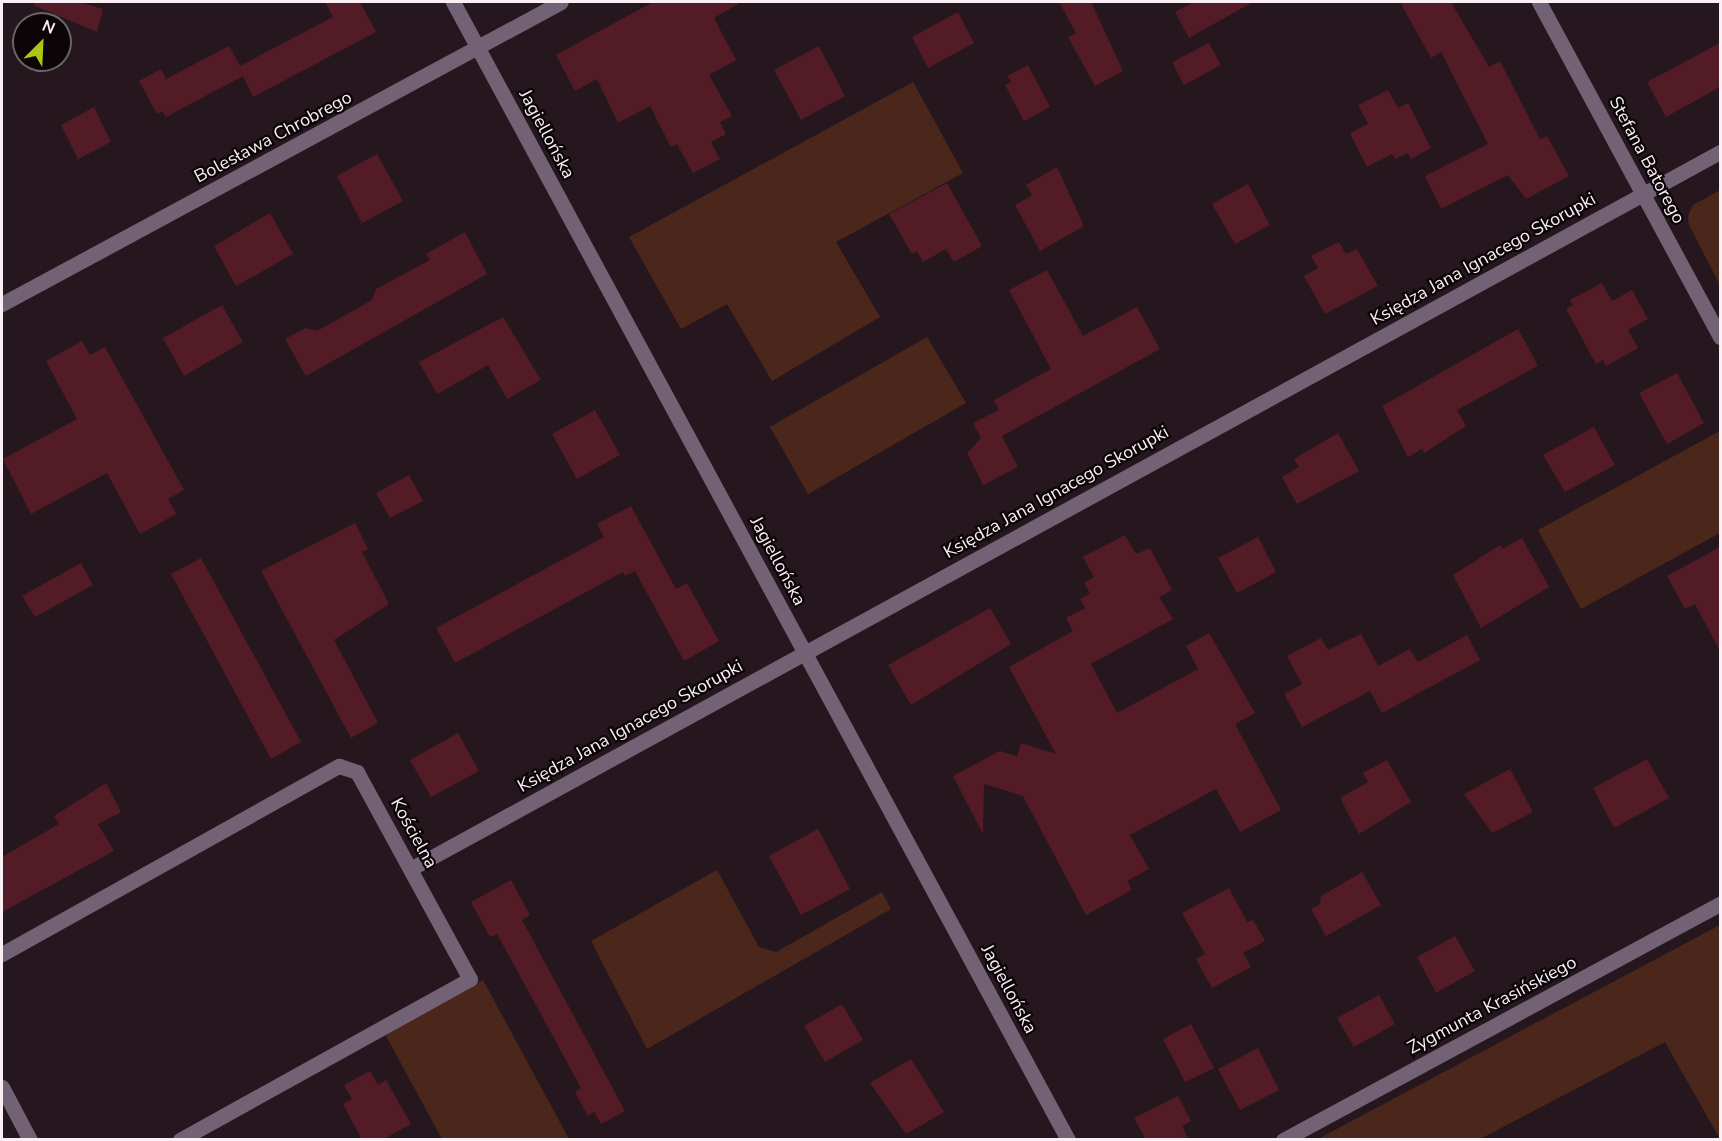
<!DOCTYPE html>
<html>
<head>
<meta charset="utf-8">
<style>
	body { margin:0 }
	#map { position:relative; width:1722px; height:1141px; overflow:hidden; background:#26171f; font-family:"Nunito Sans",sans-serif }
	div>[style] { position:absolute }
	.green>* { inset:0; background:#4b271b }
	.building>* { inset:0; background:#531b25 }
	.minor>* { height:15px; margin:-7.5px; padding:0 7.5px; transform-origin:7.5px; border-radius:7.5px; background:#736276 }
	span { translate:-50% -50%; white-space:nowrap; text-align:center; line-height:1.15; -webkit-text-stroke:4.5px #0b0508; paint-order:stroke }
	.street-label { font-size:18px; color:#faeff4 }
	.frame { position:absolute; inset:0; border:3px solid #faeff4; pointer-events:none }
	.north { position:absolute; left:12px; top:12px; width:60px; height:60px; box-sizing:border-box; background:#0b0508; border:2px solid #6b6366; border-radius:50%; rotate:24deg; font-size:16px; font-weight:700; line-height:24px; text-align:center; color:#faeff4 }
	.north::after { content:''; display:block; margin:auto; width:21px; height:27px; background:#adc60f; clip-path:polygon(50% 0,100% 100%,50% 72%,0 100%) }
</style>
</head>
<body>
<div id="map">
	<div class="green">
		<i style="clip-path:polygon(913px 82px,963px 173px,836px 242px,880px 317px,772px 381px,727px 304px,681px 329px,629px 237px)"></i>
		<i style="clip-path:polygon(1720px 190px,1720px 285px,1689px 225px,1688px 216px,1693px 205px)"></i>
		<i style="clip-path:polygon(927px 337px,966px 403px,808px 494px,770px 427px)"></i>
		<i style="clip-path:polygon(1720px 431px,1720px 533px,1581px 609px,1538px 530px)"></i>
		<i style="clip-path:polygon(717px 870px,759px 947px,776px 952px,882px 892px,891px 909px,647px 1049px,591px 941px)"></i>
		<i style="clip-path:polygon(1720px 925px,1720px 1139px,1665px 1042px,1480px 1139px,1318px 1139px)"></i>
		<i style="clip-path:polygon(483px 980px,569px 1139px,442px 1139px,385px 1034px)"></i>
	</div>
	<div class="building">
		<i style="clip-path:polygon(35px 2px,79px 2px,103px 9px,97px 32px,33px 5px)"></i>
		<i style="clip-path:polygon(325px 2px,360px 2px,376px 32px,253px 97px,243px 76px,166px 117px,162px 111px,157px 114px,139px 81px,161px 69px,166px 79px,229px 46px,240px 66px,333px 17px)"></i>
		<i style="clip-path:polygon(653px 2px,742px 2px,714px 18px,736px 60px,709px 75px,732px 116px,720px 122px,726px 134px,711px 142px,720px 159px,693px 173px,677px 144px,671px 147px,650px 106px,618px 123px,597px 79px,575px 91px,556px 55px)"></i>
		<i style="clip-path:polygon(1059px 2px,1091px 2px,1123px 71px,1095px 86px,1068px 37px,1076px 33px)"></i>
		<i style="clip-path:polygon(1194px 2px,1253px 2px,1189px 38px,1175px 12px)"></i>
		<i style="clip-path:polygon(1400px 2px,1451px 2px,1489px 67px,1500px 61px,1540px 139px,1547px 136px,1569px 176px,1526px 199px,1508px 175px,1441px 209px,1425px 176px,1488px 144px,1441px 52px,1431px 58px)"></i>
		<i style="clip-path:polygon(958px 12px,974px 43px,928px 68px,912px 37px)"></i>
		<i style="clip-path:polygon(1209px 43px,1221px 65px,1184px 85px,1172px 62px)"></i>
		<i style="clip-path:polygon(1720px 43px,1720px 87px,1666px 117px,1647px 82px)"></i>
		<i style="clip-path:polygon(819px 46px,845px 96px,801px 120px,774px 70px)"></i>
		<i style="clip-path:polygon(1028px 65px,1050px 107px,1024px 121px,1005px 85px,1011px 82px,1007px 76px)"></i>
		<i style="clip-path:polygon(1388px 90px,1398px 108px,1408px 103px,1431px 148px,1411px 159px,1408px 153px,1395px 159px,1392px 154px,1367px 167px,1350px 133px,1368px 124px,1358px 105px)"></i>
		<i style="clip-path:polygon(94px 107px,111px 142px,78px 159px,61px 125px)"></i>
		<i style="clip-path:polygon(377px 154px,403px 201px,362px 223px,337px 176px)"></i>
		<i style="clip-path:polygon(1057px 167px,1084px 226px,1040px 251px,1015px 205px,1032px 195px,1026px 185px)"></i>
		<i style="clip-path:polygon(947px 183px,982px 246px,954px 262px,946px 249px,923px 262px,917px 251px,912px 254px,889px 214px)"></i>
		<i style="clip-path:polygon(1248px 184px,1270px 225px,1235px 244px,1212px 204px)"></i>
		<i style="clip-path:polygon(270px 213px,293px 254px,236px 286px,214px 246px)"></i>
		<i style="clip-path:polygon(465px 232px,487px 274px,306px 376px,285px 339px,306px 328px,317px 331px,372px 300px,376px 289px,430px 260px,426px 254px)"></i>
		<i style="clip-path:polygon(1339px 242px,1346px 254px,1357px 249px,1378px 286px,1325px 314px,1304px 276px,1318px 268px,1311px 256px)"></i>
		<i style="clip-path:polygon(1047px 270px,1083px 336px,1137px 307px,1160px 349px,1002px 436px,1018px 467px,983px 485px,967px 453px,981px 438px,973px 423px,999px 410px,994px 400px,1051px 369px,1009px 290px)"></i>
		<i style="clip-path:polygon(1602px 283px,1612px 301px,1632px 290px,1648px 319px,1628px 330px,1638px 348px,1606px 366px,1603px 360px,1596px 364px,1566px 309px,1573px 305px,1570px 300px)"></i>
		<i style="clip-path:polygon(222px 305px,243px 342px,184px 376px,163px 338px)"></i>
		<i style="clip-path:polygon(503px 317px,541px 380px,507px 399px,488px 365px,437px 394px,419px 362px)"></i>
		<i style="clip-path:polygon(1518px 329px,1538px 366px,1457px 410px,1466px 426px,1424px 453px,1422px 449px,1408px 457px,1382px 406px)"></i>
		<i style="clip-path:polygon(82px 341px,90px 355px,105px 347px,184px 490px,168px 499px,176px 514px,140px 534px,107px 473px,31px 514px,3px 459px,77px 419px,46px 361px)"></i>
		<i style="clip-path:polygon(1677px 373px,1704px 423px,1667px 444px,1639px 393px)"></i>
		<i style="clip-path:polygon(595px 410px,620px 455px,577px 479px,552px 434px)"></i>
		<i style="clip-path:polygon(1594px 427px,1615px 465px,1565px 492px,1543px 455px)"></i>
		<i style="clip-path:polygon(1338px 433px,1359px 471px,1297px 504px,1282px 477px,1299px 467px,1294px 459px)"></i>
		<i style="clip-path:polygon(409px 475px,423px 501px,390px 518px,376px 493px)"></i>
		<i style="clip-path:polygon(631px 506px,676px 589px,687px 583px,719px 641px,684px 661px,635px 571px,625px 576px,623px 572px,455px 663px,436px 628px,604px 537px,597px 524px)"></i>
		<i style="clip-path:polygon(355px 523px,368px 549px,362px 552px,389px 604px,334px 640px,378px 723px,351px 738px,261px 571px)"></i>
		<i style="clip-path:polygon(1125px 535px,1136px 554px,1150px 548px,1172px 590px,1159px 597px,1173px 619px,1091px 664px,1117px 713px,1198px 669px,1186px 646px,1209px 633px,1255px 713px,1235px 724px,1281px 810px,1240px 832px,1216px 789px,1130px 835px,1149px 869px,1127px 881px,1132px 890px,1086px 915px,1023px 796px,984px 784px,983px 834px,953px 776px,1000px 751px,1017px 756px,1021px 743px,1056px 754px,1009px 667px,1073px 631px,1066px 618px,1085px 608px,1080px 599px,1090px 593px,1084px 583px,1094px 577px,1083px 557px)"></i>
		<i style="clip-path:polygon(1258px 537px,1276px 572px,1237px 593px,1218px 558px)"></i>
		<i style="clip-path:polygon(1522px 538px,1549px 587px,1481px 628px,1453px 575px,1500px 545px,1502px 549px)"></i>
		<i style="clip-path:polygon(1720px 547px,1720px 651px,1695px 604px,1685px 609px,1667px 576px)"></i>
		<i style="clip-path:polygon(201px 558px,301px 742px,271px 759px,171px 574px)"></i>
		<i style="clip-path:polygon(81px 563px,93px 585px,35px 617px,22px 596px)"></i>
		<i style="clip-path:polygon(990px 608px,1011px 644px,911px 705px,888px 665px)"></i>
		<i style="clip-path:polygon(1361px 634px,1378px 666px,1410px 649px,1418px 662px,1467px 635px,1480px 660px,1382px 713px,1370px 691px,1302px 727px,1284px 694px,1302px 684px,1287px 656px,1321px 638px,1328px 650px)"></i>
		<i style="clip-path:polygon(458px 733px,479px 771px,431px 797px,410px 760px)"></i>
		<i style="clip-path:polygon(1647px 759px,1669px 798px,1614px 828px,1593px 788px)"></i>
		<i style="clip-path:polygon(1387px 760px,1411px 802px,1359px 834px,1340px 798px,1368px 782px,1363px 773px)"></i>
		<i style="clip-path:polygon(1510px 769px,1533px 812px,1492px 833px,1464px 794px)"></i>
		<i style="clip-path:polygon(106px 783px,121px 812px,98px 824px,114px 851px,2px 912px,2px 857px,59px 824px,54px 816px)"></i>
		<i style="clip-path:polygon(818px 829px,850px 889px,801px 915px,769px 856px)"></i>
		<i style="clip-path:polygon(1362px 872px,1381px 905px,1326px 936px,1311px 909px,1320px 904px,1321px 896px)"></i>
		<i style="clip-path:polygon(511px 880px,530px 915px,522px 920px,625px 1111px,601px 1124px,594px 1112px,588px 1116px,575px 1092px,581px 1088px,537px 1007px,497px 934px,490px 937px,471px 902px)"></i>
		<i style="clip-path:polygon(1229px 888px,1247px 922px,1253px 920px,1265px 941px,1243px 953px,1251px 967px,1212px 988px,1196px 959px,1205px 954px,1182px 913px)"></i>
		<i style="clip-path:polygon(1455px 936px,1475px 971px,1436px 993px,1417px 957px)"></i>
		<i style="clip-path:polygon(1379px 995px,1395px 1024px,1354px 1047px,1337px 1018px)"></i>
		<i style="clip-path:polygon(842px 1004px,863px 1040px,825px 1062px,804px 1026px)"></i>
		<i style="clip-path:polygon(1191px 1024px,1214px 1068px,1185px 1082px,1163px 1039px)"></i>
		<i style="clip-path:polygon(1258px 1048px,1279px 1090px,1240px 1110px,1218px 1069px)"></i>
		<i style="clip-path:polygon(911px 1059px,944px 1112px,906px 1134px,870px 1083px)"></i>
		<i style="clip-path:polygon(370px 1071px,378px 1085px,386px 1080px,411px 1124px,382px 1140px,362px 1140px,343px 1104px,352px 1099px,344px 1085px)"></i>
		<i style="clip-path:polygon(1178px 1096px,1191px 1121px,1182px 1126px,1189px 1140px,1146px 1140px,1134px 1118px)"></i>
	</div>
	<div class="minor">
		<i style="left:453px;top:2px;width:1294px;rotate:61.61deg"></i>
		<i style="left:1539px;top:2px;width:381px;rotate:61.6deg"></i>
		<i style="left:2px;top:304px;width:635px;rotate:-28.38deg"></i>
		<i style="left:412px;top:868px;width:1491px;rotate:-28.7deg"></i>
		<i style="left:2px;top:954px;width:386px;rotate:-29.2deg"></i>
		<i style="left:339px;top:766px;width:19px;rotate:18deg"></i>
		<i style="left:357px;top:772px;width:236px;rotate:61.4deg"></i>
		<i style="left:470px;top:979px;width:332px;rotate:151deg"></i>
		<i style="left:2px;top:1087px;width:60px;rotate:62.2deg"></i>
		<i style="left:1283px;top:1140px;width:497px;rotate:-28.4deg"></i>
	</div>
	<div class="street-label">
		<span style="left:547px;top:134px;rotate:62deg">Jagiellońska</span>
		<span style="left:273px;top:137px;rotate:-28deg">Bolesława Chrobrego</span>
		<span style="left:1647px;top:160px;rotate:62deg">Stefana Batorego</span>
		<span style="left:1483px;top:259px;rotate:-29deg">Księdza Jana Ignacego Skorupki</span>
		<span style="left:1056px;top:492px;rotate:-29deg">Księdza Jana Ignacego Skorupki</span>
		<span style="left:778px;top:561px;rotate:62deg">Jagiellońska</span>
		<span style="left:630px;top:726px;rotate:-29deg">Księdza Jana Ignacego Skorupki</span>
		<span style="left:414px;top:833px;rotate:61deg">Kościelna</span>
		<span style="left:1009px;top:989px;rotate:62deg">Jagiellońska</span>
		<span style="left:1492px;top:1005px;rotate:-28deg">Zygmunta Krasińskiego</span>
	</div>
	<div class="frame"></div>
	<div class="north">N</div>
</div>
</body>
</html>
